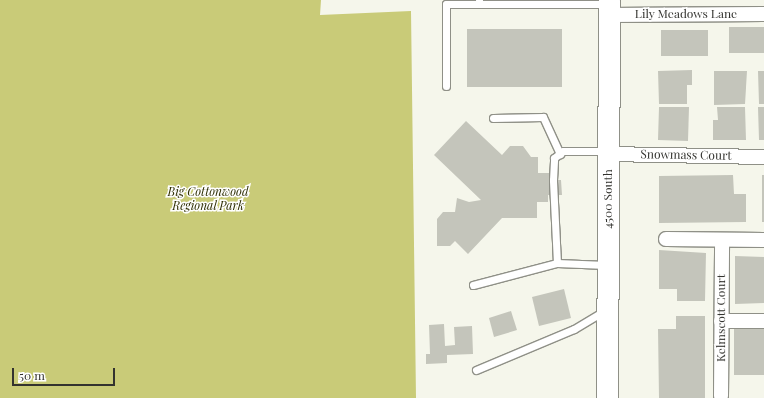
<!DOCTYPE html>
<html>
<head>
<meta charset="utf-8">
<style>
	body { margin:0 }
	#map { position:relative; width:764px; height:398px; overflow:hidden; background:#f5f6eb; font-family:"Playfair Display",serif }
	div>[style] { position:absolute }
	.green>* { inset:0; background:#c9cb78 }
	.building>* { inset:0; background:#c4c5bb }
	.roads { filter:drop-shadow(1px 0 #8f9087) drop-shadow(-1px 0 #8f9087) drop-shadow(0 1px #8f9087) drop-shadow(0 -1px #8f9087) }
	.service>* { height:7px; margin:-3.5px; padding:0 3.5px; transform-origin:3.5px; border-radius:3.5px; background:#fff }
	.minor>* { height:14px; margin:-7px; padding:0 7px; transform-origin:7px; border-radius:7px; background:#fff }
	.secondary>* { height:21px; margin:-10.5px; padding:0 10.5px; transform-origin:10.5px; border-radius:10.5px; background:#fff }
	span { translate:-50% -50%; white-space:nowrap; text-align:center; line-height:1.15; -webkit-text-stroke:3px #fff; paint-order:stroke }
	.street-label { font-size:12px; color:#33332f }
	.park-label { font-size:12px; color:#2e2e03; font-style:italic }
	.scale { position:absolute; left:12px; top:368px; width:103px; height:18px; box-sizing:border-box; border:2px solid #33332f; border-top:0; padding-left:5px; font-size:12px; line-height:14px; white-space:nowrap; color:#33332f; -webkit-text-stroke:3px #fff; paint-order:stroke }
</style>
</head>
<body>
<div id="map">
	<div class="green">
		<i style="clip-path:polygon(0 0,321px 0,320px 15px,411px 11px,416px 398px,0 398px)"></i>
	</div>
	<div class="building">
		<i style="clip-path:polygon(729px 27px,764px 27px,764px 53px,729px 53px)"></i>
		<i style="clip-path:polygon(467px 29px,562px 29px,562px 87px,467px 87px)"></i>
		<i style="clip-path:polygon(661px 30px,708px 30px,708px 56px,661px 56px)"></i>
		<i style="clip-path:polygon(692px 70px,692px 85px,687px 85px,687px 104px,659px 104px,658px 71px)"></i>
		<i style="clip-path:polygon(714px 71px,747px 71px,745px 104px,714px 105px)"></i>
		<i style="clip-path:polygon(758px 71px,764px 71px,764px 104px,759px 104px)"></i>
		<i style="clip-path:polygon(659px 107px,689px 107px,688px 141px,658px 140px)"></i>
		<i style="clip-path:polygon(717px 107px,745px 107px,746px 140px,713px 140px,713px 120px,718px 120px)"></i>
		<i style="clip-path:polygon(758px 107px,764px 107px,764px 140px,759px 140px)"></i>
		<i style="clip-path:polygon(466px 121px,502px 155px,510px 146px,523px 146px,531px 157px,538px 157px,538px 173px,550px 173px,550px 180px,561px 180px,562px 195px,548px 195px,548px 202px,537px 202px,537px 218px,502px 218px,468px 254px,455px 241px,450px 246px,437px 246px,437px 219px,443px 212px,455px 212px,457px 198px,469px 202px,481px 200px,434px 155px)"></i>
		<i style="clip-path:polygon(733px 175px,734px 194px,746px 194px,746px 222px,659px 223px,659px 176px)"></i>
		<i style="clip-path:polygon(762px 175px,764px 175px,764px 222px,762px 222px)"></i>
		<i style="clip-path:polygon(659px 250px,706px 253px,705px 301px,677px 301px,677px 289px,659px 289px)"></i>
		<i style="clip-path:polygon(735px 256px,764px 257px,764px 303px,735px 304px)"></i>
		<i style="clip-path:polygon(564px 289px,571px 318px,539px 326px,532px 297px)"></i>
		<i style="clip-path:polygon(511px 311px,517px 330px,494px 337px,489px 318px)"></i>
		<i style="clip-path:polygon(676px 316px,705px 316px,705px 398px,659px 398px,658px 329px,676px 329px)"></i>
		<i style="clip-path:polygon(444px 324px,445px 346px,455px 345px,454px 327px,472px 326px,473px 354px,447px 355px,447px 363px,426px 364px,426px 354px,430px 354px,429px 325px)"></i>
		<i style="clip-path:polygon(734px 328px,764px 328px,764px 375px,734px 375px)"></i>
	</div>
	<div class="roads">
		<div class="service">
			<i style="left:479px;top:0;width:4px;rotate:90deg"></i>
			<i style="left:479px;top:4px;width:128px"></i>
			<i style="left:446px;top:86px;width:82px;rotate:-90deg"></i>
			<i style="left:446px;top:4px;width:33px"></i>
			<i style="left:493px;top:118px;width:50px;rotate:-1.1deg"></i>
			<i style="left:543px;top:117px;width:41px;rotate:65.3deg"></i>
			<i style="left:606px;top:265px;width:49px;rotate:-177.7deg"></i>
			<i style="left:557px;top:263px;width:83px;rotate:-92.8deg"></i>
			<i style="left:553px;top:180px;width:22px;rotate:-87deg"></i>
			<i style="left:554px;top:158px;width:11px;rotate:-38deg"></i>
			<i style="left:563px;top:151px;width:43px"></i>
			<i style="left:473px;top:285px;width:87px;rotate:-14.7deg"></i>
			<i style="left:476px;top:370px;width:106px;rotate:-22.7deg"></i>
			<i style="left:574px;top:329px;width:35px;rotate:-31deg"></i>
		</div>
		<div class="minor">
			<i style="left:609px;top:15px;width:155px;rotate:-0.4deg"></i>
			<i style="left:608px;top:154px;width:156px;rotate:1.1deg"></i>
			<i style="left:666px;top:239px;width:98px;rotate:0.6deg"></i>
			<i style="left:721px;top:321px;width:43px"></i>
			<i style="left:721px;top:396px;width:156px;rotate:-89.6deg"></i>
		</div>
		<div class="secondary">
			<i style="left:607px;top:398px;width:398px;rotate:-89.7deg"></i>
		</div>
	</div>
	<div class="street-label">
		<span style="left:686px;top:14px">Lily Meadows Lane</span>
		<span style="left:686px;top:155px;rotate:1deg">Snowmass Court</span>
		<span style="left:608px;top:199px;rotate:-90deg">4500 South</span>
		<span style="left:721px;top:318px;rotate:-90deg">Kelmscott Court</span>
	</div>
	<div class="park-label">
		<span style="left:208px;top:199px">Big Cottonwood<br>Regional Park</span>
	</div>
	<div class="scale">50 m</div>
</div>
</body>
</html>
